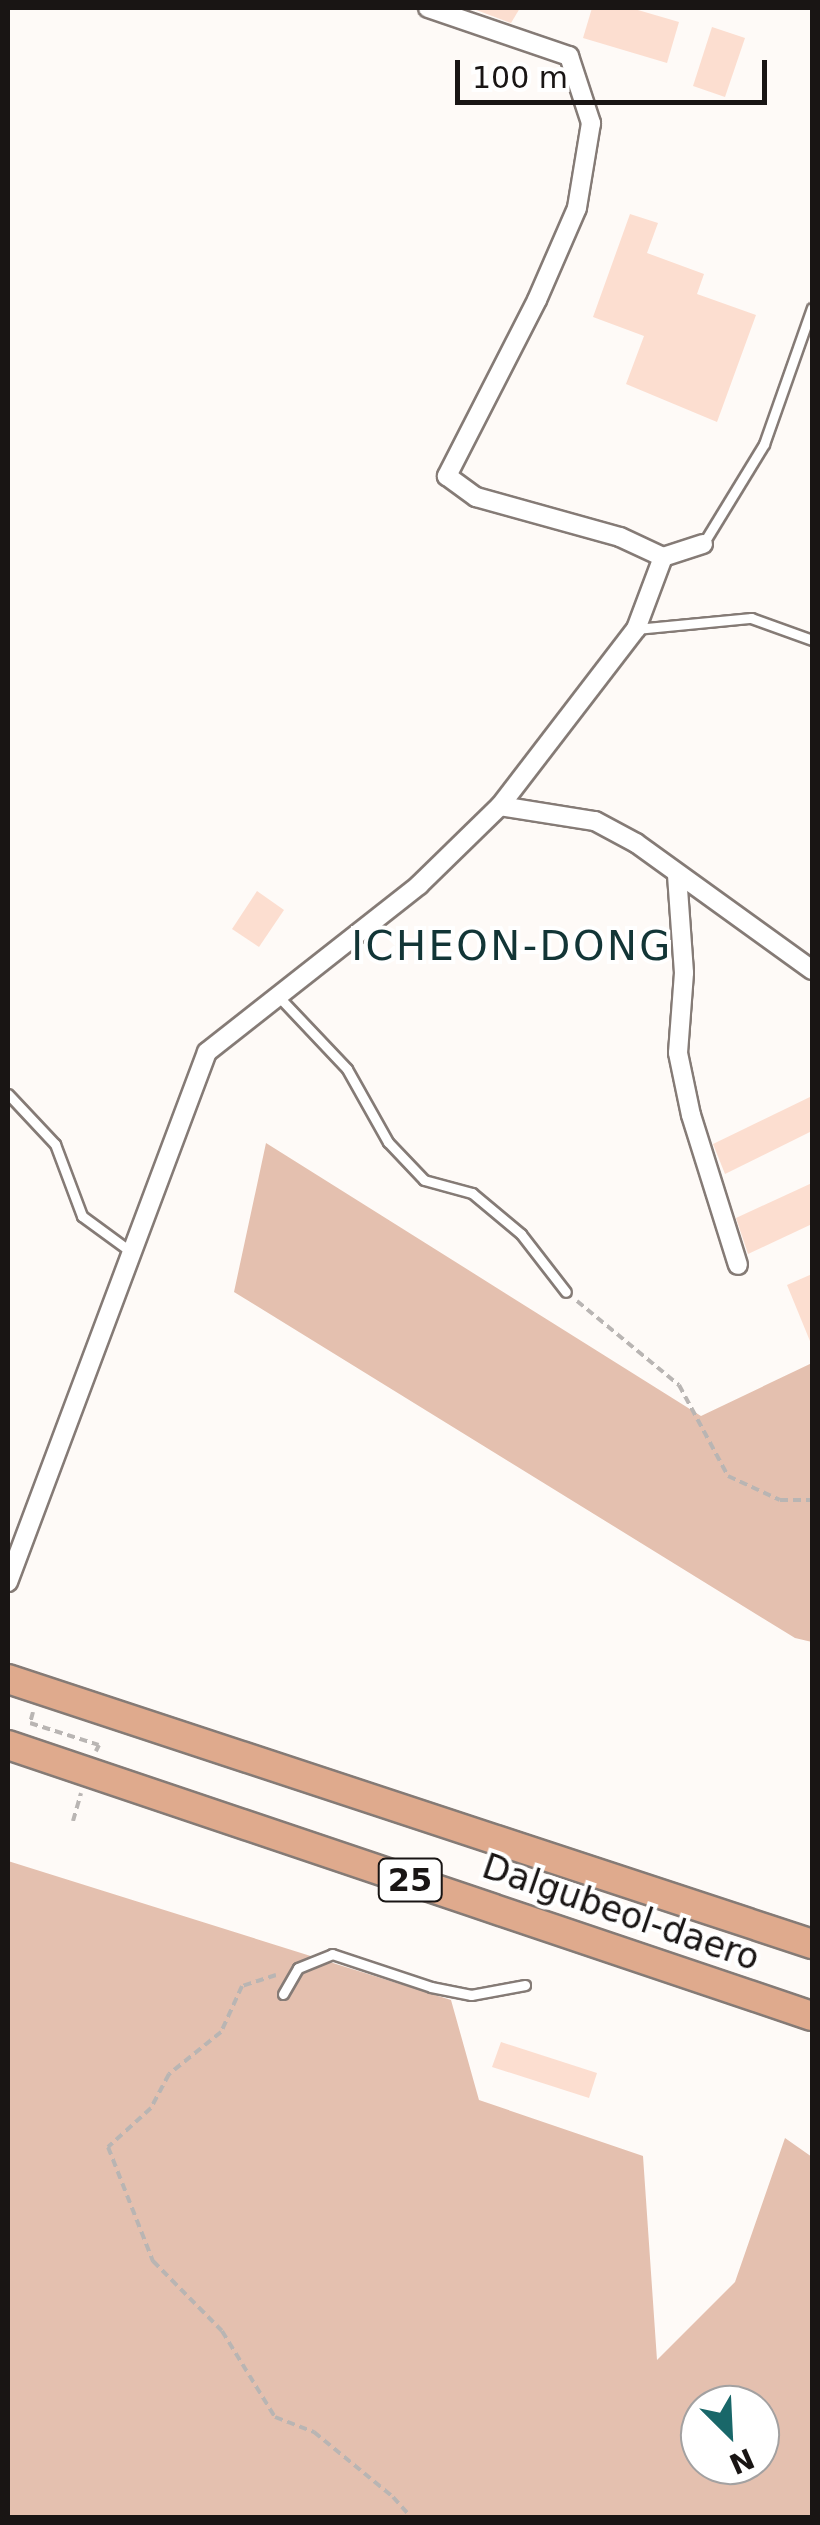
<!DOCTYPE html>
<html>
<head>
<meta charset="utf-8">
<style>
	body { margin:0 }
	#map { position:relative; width:820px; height:2525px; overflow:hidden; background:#fefaf7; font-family:"DejaVu Sans",sans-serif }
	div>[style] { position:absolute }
	.forest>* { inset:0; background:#e4c0af }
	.building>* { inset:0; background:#fcded0 }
	.path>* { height:4px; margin-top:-2px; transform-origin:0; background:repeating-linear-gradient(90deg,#b9b5b3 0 8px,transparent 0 13px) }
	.roads { filter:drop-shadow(2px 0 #857b76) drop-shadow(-2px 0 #857b76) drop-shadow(0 2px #857b76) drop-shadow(0 -2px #857b76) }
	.lane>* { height:9px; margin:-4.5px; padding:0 4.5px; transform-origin:4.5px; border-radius:4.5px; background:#fff }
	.street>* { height:18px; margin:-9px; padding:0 9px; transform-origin:9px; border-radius:9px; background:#fff }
	.primary>* { height:28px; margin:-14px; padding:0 14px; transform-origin:14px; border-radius:14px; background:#dfaa8d }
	span { translate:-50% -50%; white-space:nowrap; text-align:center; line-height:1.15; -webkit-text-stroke:8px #fff; paint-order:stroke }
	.shield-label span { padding:2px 8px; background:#fff; border:2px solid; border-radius:8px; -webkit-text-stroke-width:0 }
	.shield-label { font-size:32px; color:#191514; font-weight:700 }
	.street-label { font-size:35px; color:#191514 }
	.quarter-label { font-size:40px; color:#123536; letter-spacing:2.5px }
	.frame { position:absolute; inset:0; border:10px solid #191514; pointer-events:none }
	.north { position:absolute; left:680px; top:2385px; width:100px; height:100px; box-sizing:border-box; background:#fff; border:2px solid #a3a1a1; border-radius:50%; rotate:156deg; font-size:28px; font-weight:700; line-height:40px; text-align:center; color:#191514 }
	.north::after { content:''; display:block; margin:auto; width:35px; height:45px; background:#196769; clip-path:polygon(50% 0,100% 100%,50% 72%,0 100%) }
	.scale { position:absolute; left:455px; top:60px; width:312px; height:45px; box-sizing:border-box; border:5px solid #191514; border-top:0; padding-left:12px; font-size:30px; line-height:35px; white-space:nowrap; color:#191514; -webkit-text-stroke:8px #fff; paint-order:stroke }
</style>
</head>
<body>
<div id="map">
	<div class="forest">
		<i style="clip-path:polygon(266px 1143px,701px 1416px,812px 1363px,812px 1642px,795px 1638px,234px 1292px)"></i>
		<i style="clip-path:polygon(evenodd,8px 1861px,451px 2000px,479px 2100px,643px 2156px,657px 2360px,735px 2282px,785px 2138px,812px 2157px,812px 2517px,8px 2517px,8px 1861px,700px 2405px,760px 2405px,760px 2465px,700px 2465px,700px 2405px)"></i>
	</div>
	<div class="building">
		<i style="clip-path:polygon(471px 8px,520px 8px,511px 23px)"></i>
		<i style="clip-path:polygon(592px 8px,631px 8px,679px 22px,667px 63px,583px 38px)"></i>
		<i style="clip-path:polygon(712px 27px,745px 38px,725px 97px,693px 86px)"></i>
		<i style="clip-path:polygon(630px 214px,658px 223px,647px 253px,704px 274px,697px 294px,756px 315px,717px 422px,626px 384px,644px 336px,593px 317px)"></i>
		<i style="clip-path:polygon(257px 891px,284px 910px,259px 947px,232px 929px)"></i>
		<i style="clip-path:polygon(812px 1096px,812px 1131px,725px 1174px,713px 1144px)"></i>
		<i style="clip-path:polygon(812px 1183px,812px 1224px,748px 1254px,736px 1218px)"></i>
		<i style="clip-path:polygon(812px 1274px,812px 1346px,787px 1285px)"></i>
		<i style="clip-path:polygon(501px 2042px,597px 2073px,589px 2098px,492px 2067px)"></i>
	</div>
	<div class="path">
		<i style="left:577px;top:1301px;width:132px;rotate:39.5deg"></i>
		<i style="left:679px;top:1385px;width:103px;rotate:61.7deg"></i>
		<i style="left:728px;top:1476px;width:57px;rotate:24.8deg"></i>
		<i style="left:780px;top:1500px;width:32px"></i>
		<i style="left:33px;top:1712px;width:11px;rotate:105deg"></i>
		<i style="left:30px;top:1723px;width:72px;rotate:17.7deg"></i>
		<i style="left:99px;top:1745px;width:7px;rotate:117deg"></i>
		<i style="left:73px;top:1821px;width:29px;rotate:-74deg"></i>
		<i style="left:276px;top:1975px;width:36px;rotate:162deg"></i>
		<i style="left:242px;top:1986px;width:51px;rotate:114.5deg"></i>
		<i style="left:221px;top:2032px;width:67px;rotate:141.1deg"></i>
		<i style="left:169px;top:2074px;width:38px;rotate:118deg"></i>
		<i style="left:151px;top:2108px;width:58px;rotate:137.8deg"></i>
		<i style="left:108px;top:2147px;width:123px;rotate:68.5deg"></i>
		<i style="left:153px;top:2261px;width:98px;rotate:45.4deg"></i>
		<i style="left:222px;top:2331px;width:101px;rotate:58.4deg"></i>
		<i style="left:275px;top:2417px;width:42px;rotate:21deg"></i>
		<i style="left:314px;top:2432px;width:102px;rotate:39.4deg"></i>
		<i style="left:393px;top:2497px;width:28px;rotate:48deg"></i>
	</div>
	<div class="roads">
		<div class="lane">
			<i style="left:703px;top:544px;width:117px;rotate:-58.6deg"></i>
			<i style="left:764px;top:444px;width:144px;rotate:-70.6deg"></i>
			<i style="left:636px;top:629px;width:116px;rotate:-5.5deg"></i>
			<i style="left:751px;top:618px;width:65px;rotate:19.8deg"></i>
			<i style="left:279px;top:997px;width:99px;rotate:46.6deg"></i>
			<i style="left:347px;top:1069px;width:84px;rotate:60.7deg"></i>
			<i style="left:388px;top:1142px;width:52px;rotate:46.5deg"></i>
			<i style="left:424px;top:1180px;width:50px;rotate:15.2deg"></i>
			<i style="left:472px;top:1193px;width:64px;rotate:39.9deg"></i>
			<i style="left:521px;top:1234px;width:73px;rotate:52.2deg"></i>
			<i style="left:8px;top:1094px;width:69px;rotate:46.8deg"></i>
			<i style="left:55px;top:1144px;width:77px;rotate:69.4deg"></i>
			<i style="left:82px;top:1216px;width:59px;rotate:36.1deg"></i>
			<i style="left:283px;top:1994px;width:30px;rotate:-60deg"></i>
			<i style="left:298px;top:1968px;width:37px;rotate:-22deg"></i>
			<i style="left:332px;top:1954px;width:104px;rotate:18.4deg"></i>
			<i style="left:431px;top:1987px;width:41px;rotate:11.3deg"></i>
			<i style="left:471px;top:1995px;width:55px;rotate:-10.5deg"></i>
		</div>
		<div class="street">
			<i style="left:428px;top:8px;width:149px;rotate:18.8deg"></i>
			<i style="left:569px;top:56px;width:71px;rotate:71.8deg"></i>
			<i style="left:591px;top:123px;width:86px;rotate:99.4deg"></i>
			<i style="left:577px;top:208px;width:100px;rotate:113.5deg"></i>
			<i style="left:537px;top:300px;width:198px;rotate:117.1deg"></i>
			<i style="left:447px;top:476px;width:36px;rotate:36deg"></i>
			<i style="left:476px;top:497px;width:149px;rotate:15.5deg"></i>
			<i style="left:620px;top:537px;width:47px;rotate:24.9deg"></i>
			<i style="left:500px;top:806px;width:96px;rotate:9deg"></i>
			<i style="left:595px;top:821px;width:47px;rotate:28.2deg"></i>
			<i style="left:636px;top:843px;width:217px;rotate:35.8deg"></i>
			<i style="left:677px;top:875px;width:98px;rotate:85.9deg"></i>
			<i style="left:684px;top:973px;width:80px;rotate:94.3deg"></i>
			<i style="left:678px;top:1053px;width:63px;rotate:78.2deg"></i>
			<i style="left:691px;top:1115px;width:157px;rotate:72.6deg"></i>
			<i style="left:8px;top:1582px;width:566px;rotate:-69.42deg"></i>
			<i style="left:207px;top:1052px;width:270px;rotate:-38.2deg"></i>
			<i style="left:419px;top:885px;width:113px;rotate:-44.3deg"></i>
			<i style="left:500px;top:806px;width:223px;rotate:-52.5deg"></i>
			<i style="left:636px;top:629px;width:77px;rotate:-69.4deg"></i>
			<i style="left:663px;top:557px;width:42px;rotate:-18deg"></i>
		</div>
		<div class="primary">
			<i style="left:8px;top:1679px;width:847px;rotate:18.24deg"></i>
			<i style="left:8px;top:1745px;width:848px;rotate:18.63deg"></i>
		</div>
	</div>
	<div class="shield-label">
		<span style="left:410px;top:1880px">25</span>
	</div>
	<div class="street-label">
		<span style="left:621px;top:1912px;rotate:19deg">Dalgubeol-daero</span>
	</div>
	<div class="quarter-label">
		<span style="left:512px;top:946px">ICHEON-DONG</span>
	</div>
	<div class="frame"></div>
	<div class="north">N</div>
	<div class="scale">100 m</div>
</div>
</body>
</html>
